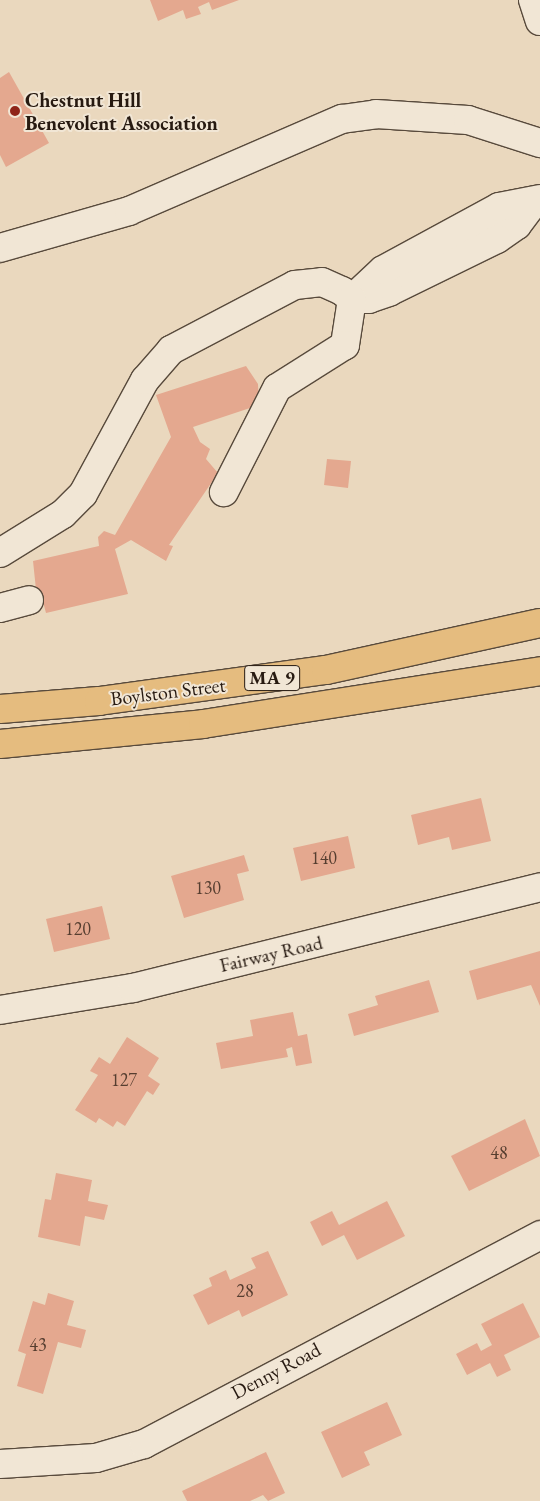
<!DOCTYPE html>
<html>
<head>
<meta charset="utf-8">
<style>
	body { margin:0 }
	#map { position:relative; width:540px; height:1501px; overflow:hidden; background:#ead8be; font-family:"EB Garamond",serif }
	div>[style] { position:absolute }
	.building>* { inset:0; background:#e4a88f }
	.roads { filter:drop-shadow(1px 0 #584a3c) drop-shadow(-1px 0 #584a3c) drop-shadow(0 1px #584a3c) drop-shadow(0 -1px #584a3c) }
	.minor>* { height:28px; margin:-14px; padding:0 14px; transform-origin:14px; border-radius:14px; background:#f1e6d5 }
	.highway>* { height:28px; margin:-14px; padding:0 14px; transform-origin:14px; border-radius:14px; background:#e5bc7f }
	.dots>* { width:14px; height:14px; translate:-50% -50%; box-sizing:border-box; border:2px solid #f1e6d5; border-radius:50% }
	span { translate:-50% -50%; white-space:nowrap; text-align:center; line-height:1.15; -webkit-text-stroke:4px #f1e6d5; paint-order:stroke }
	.number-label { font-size:18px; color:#563e30 }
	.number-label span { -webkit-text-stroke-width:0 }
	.shield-label span { padding:1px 4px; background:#f1e6d5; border:1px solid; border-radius:4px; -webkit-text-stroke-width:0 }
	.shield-label { font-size:19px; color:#271a11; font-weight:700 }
	.poi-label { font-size:20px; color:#271a11; font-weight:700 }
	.left { translate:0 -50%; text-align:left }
	.street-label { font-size:20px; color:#271a11 }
</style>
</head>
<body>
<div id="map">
	<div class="building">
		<i style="clip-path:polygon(150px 0,239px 0,212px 10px,209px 2px,198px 7px,201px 14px,186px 19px,183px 10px,158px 21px)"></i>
		<i style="clip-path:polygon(9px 72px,49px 143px,6px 167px,0 155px,0 78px)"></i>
		<i style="clip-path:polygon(246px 366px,258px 384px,259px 405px,193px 427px,200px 442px,210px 449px,206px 459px,218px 473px,169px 545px,173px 546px,166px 561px,131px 540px,115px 549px,128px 594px,46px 613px,42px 598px,37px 599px,33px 561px,99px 546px,98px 537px,104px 531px,115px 535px,171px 437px,156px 395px)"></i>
		<i style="clip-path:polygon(327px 459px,351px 461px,348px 488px,324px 485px)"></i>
		<i style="clip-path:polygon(481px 798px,491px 841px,452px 850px,449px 837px,418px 845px,411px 815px)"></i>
		<i style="clip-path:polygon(348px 836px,355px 868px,301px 881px,293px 848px)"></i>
		<i style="clip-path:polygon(244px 855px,249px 871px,237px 874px,244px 900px,184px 918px,171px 876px)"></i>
		<i style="clip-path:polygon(102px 906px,110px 939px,54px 952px,46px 919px)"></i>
		<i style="clip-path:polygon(540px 951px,540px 1006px,531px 985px,477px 1000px,469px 971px)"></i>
		<i style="clip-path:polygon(429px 980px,439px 1012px,354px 1036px,348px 1014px,378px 1005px,375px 996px)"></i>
		<i style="clip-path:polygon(293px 1012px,298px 1036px,307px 1034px,312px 1063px,296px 1066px,292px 1047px,286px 1049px,288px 1057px,221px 1069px,216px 1043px,253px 1036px,250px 1020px)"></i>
		<i style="clip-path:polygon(127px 1037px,159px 1058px,148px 1076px,160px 1084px,153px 1095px,147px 1091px,125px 1126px,117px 1121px,113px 1127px,99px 1118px,96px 1123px,75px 1110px,98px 1075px,90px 1071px,99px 1057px,110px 1064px)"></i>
		<i style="clip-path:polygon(525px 1119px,540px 1156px,469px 1191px,451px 1156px)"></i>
		<i style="clip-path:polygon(56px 1173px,92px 1180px,88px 1201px,108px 1205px,104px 1220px,85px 1216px,80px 1246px,38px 1237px,45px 1199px,51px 1200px)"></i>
		<i style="clip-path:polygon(387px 1201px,405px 1236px,357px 1260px,344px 1235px,322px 1246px,310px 1222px,332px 1211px,339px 1225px)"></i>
		<i style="clip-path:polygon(268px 1251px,288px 1295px,242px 1317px,239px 1310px,208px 1325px,193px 1295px,212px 1286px,209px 1278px,226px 1270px,230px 1280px,256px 1268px,251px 1258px)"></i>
		<i style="clip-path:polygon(48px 1293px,74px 1301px,67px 1325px,86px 1330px,81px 1348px,58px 1342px,43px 1394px,17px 1386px,26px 1354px,18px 1351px,33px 1301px,45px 1305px)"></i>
		<i style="clip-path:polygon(523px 1303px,540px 1337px,504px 1355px,511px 1370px,497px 1377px,490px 1363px,467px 1375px,456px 1354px,477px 1343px,481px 1351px,492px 1345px,481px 1324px)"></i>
		<i style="clip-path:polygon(387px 1402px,402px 1435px,364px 1452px,370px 1465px,342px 1478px,321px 1432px)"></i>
		<i style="clip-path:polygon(266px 1452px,285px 1493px,268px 1501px,263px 1495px,250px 1501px,187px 1501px,182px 1491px)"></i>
	</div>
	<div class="roads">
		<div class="minor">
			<i style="left:533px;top:0;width:22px;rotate:72deg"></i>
			<i style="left:535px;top:201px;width:30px;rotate:127deg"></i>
			<i style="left:517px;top:225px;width:24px;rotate:145deg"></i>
			<i style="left:497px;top:239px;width:120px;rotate:153.9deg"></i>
			<i style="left:389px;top:292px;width:21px;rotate:161deg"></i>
			<i style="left:369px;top:299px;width:17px;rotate:180deg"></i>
			<i style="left:352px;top:299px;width:42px;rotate:-43.1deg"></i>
			<i style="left:383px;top:270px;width:132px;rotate:-28.5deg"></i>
			<i style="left:499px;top:207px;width:42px;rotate:-11deg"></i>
			<i style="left:0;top:248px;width:134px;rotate:-16deg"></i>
			<i style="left:129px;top:211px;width:232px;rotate:-23.4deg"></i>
			<i style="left:342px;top:119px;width:34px;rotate:-8deg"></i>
			<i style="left:376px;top:114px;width:92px;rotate:3.7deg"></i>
			<i style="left:468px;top:120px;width:76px;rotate:17.7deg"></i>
			<i style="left:0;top:553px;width:74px;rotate:-31.8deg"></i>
			<i style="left:63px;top:514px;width:28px;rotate:-45deg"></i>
			<i style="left:83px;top:494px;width:130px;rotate:-61.5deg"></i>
			<i style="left:145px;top:380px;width:40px;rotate:-49deg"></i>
			<i style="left:171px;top:350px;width:140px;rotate:-27.7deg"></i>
			<i style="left:295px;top:285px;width:27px;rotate:-6deg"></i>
			<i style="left:322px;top:282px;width:22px;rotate:24deg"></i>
			<i style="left:342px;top:291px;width:13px;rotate:39deg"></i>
			<i style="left:352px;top:299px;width:47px;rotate:98.7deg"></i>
			<i style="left:345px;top:345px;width:80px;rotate:147.7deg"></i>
			<i style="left:277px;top:388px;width:117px;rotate:117deg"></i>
			<i style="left:0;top:608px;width:30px;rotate:-15deg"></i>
			<i style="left:0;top:1010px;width:135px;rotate:-9.4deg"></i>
			<i style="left:133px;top:988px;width:419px;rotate:-13.9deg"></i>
			<i style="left:0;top:1464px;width:96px;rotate:-3.6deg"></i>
			<i style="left:96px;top:1458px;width:50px;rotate:-16.3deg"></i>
			<i style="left:144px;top:1444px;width:448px;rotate:-27.8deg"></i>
		</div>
		<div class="highway">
			<i style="left:0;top:709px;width:99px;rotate:-4.6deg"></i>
			<i style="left:99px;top:701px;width:229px;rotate:-7.8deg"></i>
			<i style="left:326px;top:670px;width:219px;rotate:-12.4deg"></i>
			<i style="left:0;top:744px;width:204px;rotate:-5.6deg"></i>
			<i style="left:203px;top:724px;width:341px;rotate:-8.9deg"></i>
		</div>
	</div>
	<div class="dots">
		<i style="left:15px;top:111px;background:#8f2418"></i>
	</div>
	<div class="number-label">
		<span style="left:324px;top:858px">140</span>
		<span style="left:208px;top:888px">130</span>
		<span style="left:78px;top:929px">120</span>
		<span style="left:124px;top:1080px">127</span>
		<span style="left:499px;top:1153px">48</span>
		<span style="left:245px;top:1291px">28</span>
		<span style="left:38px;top:1345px">43</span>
	</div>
	<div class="shield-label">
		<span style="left:272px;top:678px">MA 9</span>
	</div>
	<div class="poi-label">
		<span class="left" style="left:25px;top:112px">Chestnut Hill<br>Benevolent Association</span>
	</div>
	<div class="street-label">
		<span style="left:168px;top:692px;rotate:-7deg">Boylston Street</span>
		<span style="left:271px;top:954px;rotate:-13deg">Fairway Road</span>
		<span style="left:276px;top:1371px;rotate:-28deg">Denny Road</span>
	</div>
</div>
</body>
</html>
